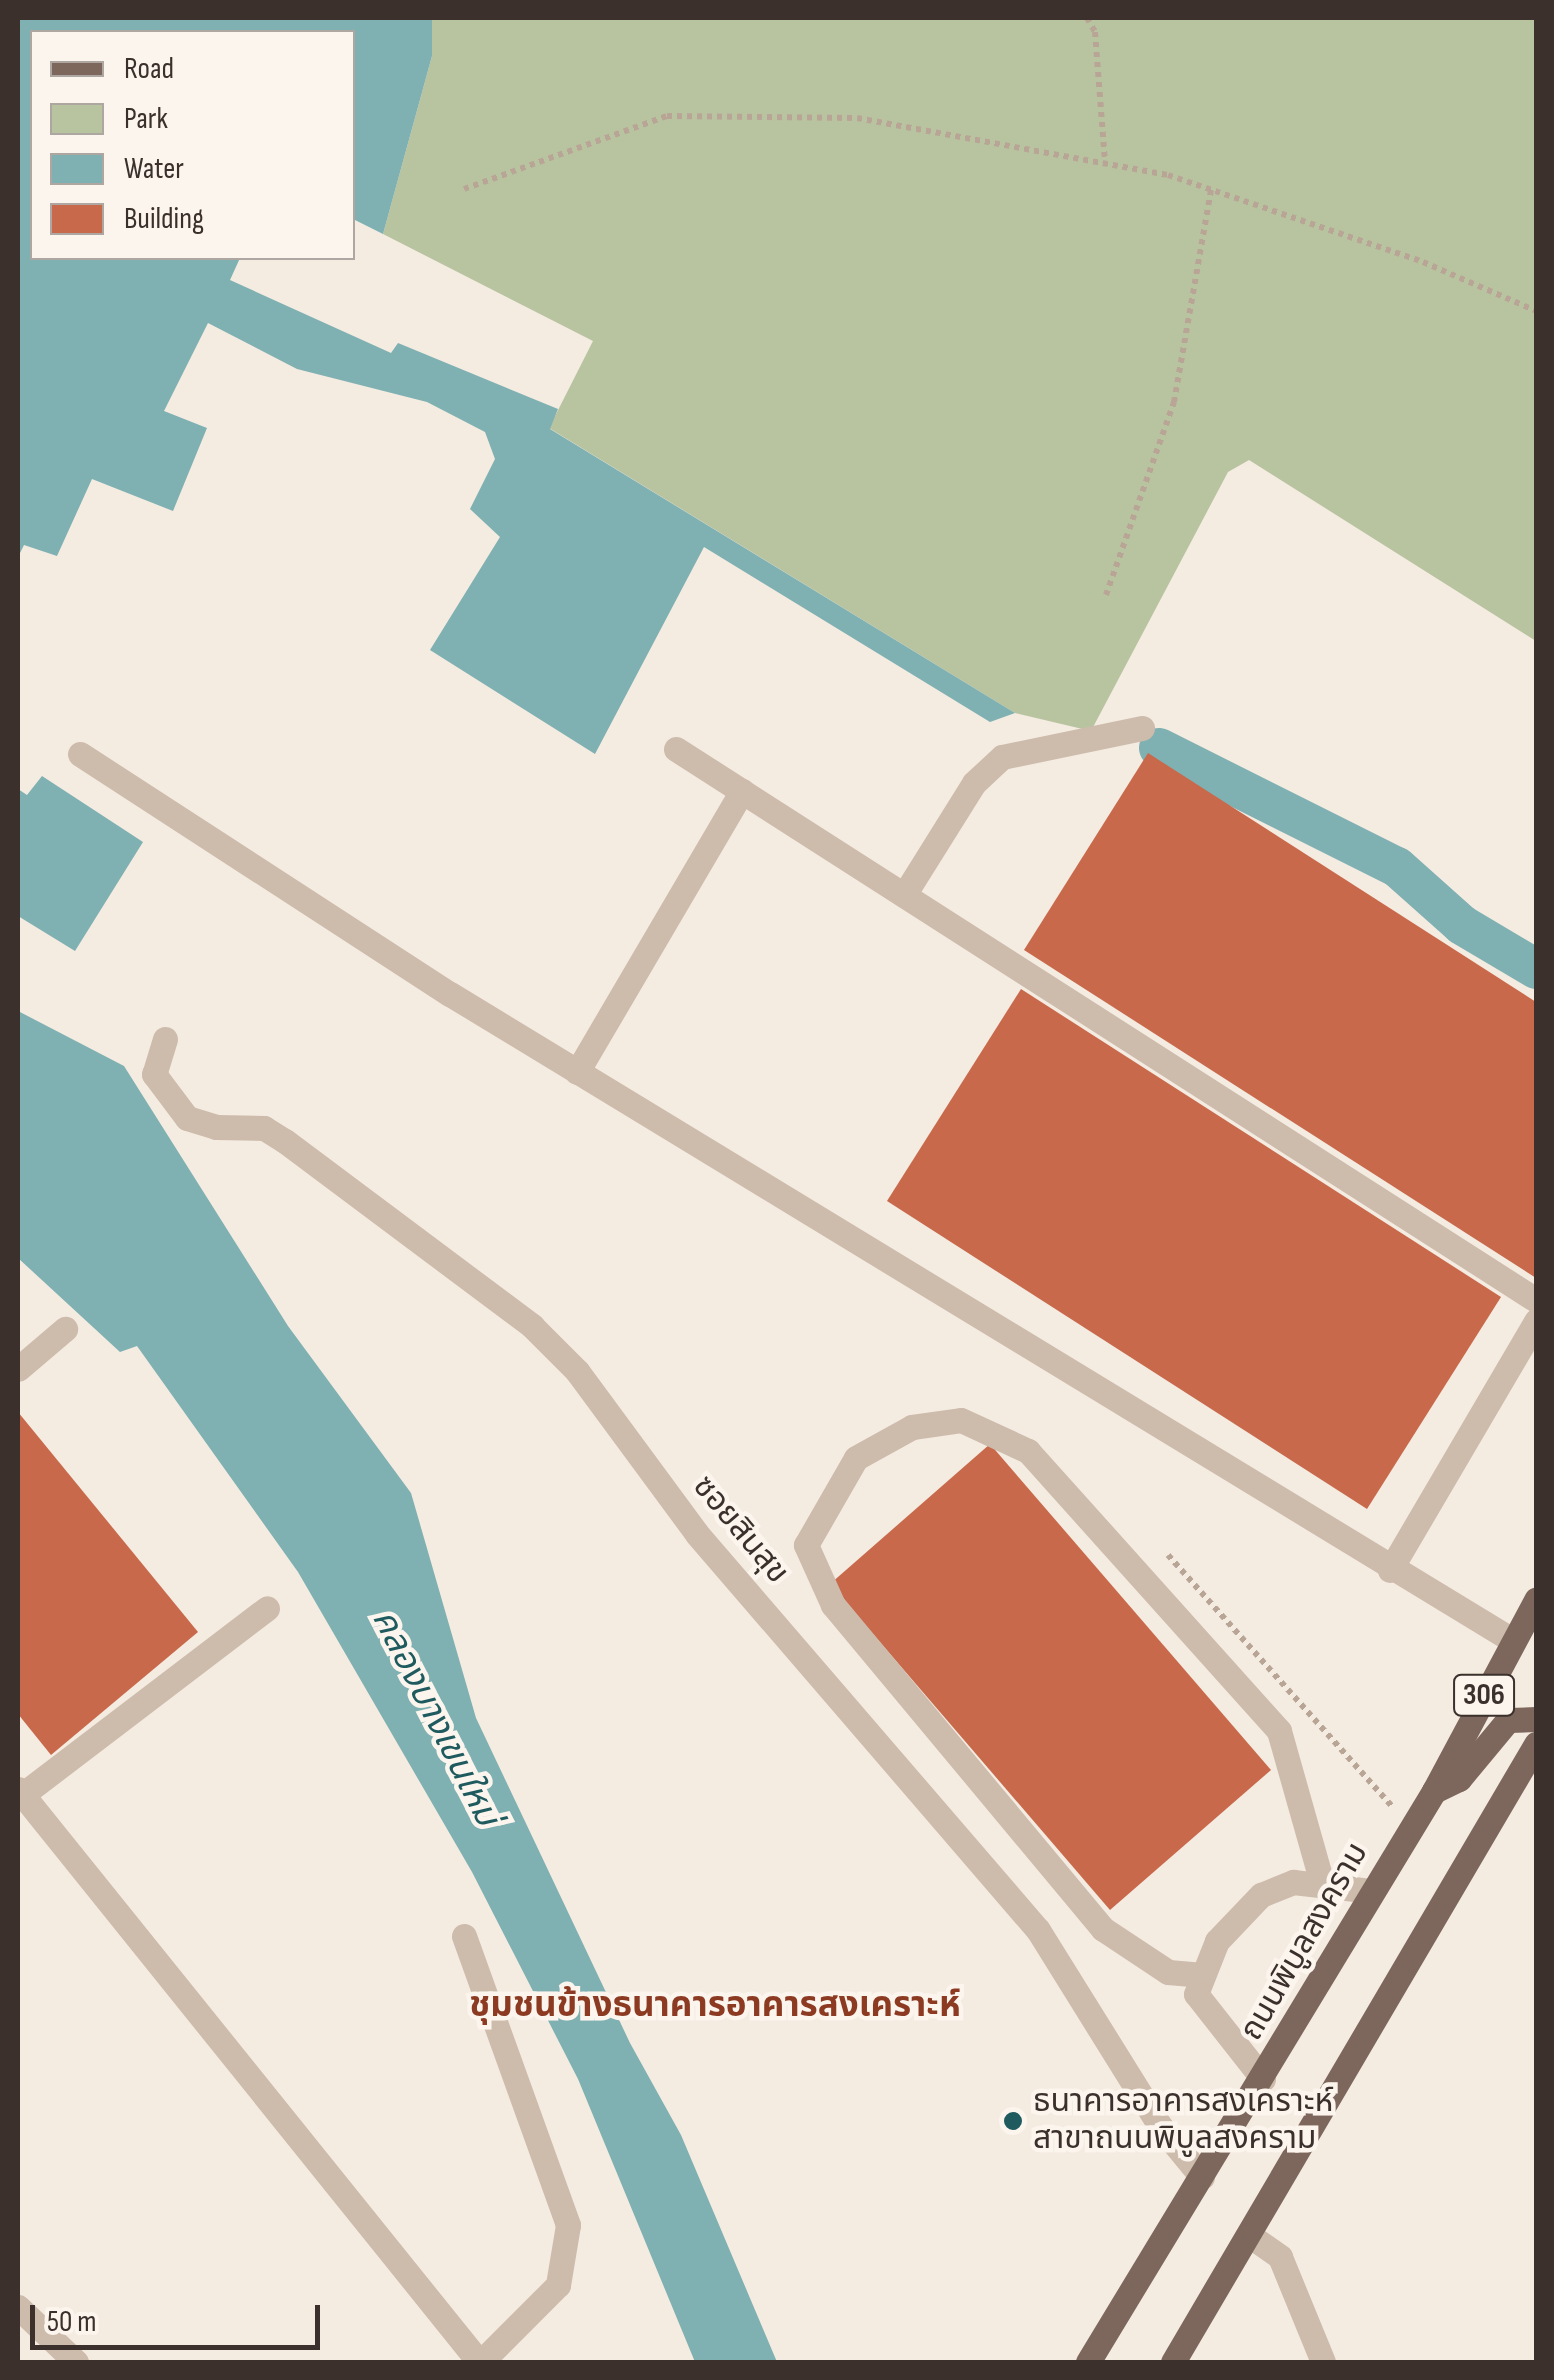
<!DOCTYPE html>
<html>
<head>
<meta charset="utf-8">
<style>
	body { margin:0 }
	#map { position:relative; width:1554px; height:2380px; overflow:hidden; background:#f4ebe1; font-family:"Sofia Sans Condensed","Noto Sans Thai",sans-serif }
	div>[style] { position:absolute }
	.green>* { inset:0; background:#b8c4a0 }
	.water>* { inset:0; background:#7fb0b2 }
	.canal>* { height:40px; margin:-20px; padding:0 20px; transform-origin:20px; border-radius:20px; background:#7fb0b2 }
	.building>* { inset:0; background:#c8694b }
	.path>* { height:6px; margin-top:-3px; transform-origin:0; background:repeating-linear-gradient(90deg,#b9a596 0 5px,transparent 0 10px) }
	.minor>* { height:25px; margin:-12.5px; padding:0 12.5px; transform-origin:12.5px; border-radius:12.5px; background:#cdbbac }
	.major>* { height:25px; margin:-12.5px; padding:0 12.5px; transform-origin:12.5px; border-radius:12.5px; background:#7d675c }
	.dots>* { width:28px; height:28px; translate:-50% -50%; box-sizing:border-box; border:5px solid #fbf5ee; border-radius:50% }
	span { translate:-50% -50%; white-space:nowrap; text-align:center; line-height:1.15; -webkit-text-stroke:9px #fbf5ee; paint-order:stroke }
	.shield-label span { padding:2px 8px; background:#fbf5ee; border:2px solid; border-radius:8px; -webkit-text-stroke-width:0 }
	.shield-label { font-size:30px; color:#3b302b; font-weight:700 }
	.street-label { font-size:32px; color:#3b302b }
	.poi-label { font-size:32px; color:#3b302b }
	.left { translate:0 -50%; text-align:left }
	.water-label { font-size:35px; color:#1f5a5e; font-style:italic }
	.neighbourhood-label { font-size:35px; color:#8c3b22; font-weight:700 }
	.frame { position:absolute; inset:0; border:20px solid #3b302b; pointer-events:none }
	.legend { position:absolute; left:30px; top:30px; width:325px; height:230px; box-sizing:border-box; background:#fbf5ee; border:2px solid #aea6a0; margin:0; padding:12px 18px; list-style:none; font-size:30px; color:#3b302b }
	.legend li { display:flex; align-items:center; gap:20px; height:50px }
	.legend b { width:50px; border:2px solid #aea6a0 }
	.scale { position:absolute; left:30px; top:2305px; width:290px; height:45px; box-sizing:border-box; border:5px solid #3b302b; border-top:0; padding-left:12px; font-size:30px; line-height:35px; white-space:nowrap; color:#3b302b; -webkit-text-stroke:8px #fbf5ee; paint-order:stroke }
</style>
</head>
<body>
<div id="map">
	<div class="green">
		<i style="clip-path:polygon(432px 18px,1536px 18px,1536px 641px,1249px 460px,1228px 472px,1091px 731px,1015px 713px,549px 428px,593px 341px,383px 234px,432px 56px)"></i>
	</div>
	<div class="water">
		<i style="clip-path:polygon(18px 18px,432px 18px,432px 56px,383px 234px,353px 219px,352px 32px,32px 32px,32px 258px,240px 258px,230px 280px,391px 353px,398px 343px,558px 409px,550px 429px,1015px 713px,990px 722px,704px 547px,595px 754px,430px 650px,500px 537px,470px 509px,495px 459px,485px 432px,427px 402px,297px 369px,208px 323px,164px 411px,207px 428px,173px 511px,92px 479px,57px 556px,24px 545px,18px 557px)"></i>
		<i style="clip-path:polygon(42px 776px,143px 842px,75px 951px,18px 916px,18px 789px,27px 795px)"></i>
		<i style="clip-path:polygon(18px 1011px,124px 1066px,288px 1326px,411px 1493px,476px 1718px,630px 2043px,681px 2135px,777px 2362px,695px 2362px,578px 2079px,472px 1872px,298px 1572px,137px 1346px,120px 1352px,18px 1258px)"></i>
	</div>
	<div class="canal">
		<i style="left:1159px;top:748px;width:266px;rotate:26.6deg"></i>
		<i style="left:1397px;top:867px;width:87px;rotate:41.7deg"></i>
		<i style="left:1462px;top:925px;width:86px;rotate:30.7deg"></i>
	</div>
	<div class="building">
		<i style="clip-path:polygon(1148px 753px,1536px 1002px,1536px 1278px,1024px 950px)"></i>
		<i style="clip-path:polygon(1021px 989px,1501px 1297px,1367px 1509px,887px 1201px)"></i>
		<i style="clip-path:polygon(18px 1412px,198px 1632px,51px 1755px,18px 1714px)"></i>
		<i style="clip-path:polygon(990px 1444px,1271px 1770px,1110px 1910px,830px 1584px)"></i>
	</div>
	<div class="path">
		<i style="left:1087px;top:18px;width:16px;rotate:60deg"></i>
		<i style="left:1095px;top:32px;width:131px;rotate:85.6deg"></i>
		<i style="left:464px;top:189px;width:216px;rotate:-19.8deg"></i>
		<i style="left:667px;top:116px;width:190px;rotate:0.6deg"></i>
		<i style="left:857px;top:118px;width:316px;rotate:10.4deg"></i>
		<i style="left:1168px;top:175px;width:269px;rotate:18.8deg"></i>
		<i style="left:1423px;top:262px;width:123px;rotate:23.4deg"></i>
		<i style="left:1106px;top:595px;width:205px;rotate:-70.6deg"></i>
		<i style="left:1174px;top:402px;width:216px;rotate:-80.1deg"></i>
		<i style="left:1168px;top:1555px;width:336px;rotate:48.3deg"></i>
	</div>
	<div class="minor">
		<i style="left:676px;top:749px;width:1021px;rotate:32.65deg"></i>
		<i style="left:80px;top:754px;width:441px;rotate:33deg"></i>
		<i style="left:450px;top:994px;width:1243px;rotate:31.31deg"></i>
		<i style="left:904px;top:895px;width:132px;rotate:-58deg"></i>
		<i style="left:974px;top:783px;width:38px;rotate:-43deg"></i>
		<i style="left:1002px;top:757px;width:143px;rotate:-11.7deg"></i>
		<i style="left:165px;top:1039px;width:37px;rotate:107deg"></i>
		<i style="left:154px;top:1074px;width:55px;rotate:53.1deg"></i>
		<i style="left:187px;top:1118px;width:30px;rotate:17deg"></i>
		<i style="left:216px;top:1127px;width:48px;rotate:1.2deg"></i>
		<i style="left:264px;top:1128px;width:25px;rotate:32deg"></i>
		<i style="left:285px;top:1141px;width:309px;rotate:36.8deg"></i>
		<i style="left:532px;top:1326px;width:64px;rotate:45deg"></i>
		<i style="left:577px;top:1371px;width:202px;rotate:53.6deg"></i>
		<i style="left:697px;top:1534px;width:523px;rotate:49.27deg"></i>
		<i style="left:1038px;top:1930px;width:231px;rotate:58.1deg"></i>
		<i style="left:1160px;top:2126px;width:66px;rotate:50.5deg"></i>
		<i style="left:577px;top:1072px;width:326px;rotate:-59.6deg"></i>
		<i style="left:18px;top:1369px;width:62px;rotate:-40.4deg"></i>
		<i style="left:1390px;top:1570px;width:289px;rotate:-59.6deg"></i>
		<i style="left:18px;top:1789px;width:735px;rotate:51.18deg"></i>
		<i style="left:18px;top:1798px;width:313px;rotate:-37.3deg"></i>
		<i style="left:464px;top:1936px;width:307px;rotate:70.2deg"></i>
		<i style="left:568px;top:2225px;width:61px;rotate:99.5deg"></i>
		<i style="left:558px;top:2285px;width:109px;rotate:135deg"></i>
		<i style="left:1203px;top:1975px;width:35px;rotate:-175deg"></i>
		<i style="left:1168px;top:1972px;width:78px;rotate:-146.5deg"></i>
		<i style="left:1103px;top:1929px;width:422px;rotate:-129.8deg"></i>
		<i style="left:833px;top:1605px;width:66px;rotate:-114.2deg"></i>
		<i style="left:806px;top:1545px;width:100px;rotate:-60.1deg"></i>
		<i style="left:856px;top:1458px;width:64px;rotate:-29deg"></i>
		<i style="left:912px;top:1427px;width:49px;rotate:-8.1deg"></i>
		<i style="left:961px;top:1420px;width:74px;rotate:24.8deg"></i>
		<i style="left:1028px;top:1451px;width:376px;rotate:48.1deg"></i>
		<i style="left:1279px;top:1731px;width:161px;rotate:74.2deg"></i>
		<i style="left:1263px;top:2079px;width:108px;rotate:-128.2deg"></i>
		<i style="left:1196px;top:1994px;width:57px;rotate:-68.4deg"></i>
		<i style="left:1217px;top:1941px;width:64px;rotate:-46.3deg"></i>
		<i style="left:1261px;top:1895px;width:35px;rotate:-22deg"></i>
		<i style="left:1293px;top:1882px;width:80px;rotate:6.5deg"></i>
		<i style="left:1249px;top:2235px;width:38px;rotate:35deg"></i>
		<i style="left:1280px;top:2257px;width:113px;rotate:67.7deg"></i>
		<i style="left:18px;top:2307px;width:80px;rotate:43.5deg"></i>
	</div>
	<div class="major">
		<i style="left:1434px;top:1791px;width:28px;rotate:-26deg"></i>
		<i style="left:1459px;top:1779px;width:77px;rotate:-50.3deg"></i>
		<i style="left:1508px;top:1720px;width:28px;rotate:-2deg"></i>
		<i style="left:1088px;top:2362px;width:668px;rotate:-58.79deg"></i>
		<i style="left:1434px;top:1791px;width:217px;rotate:-61.9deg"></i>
		<i style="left:1173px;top:2362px;width:717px;rotate:-59.57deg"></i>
	</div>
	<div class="dots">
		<i style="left:1013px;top:2121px;background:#1f5a5e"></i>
	</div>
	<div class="shield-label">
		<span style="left:1484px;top:1695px">306</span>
	</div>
	<div class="street-label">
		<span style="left:740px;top:1530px;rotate:50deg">ซอยสินสุข</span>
		<span style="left:1305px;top:1942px;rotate:-60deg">ถนนพิบูลสงคราม</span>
	</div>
	<div class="poi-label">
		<span class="left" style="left:1033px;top:2121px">ธนาคารอาคารสงเคราะห์<br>สาขาถนนพิบูลสงคราม</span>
	</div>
	<div class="water-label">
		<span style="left:435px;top:1718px;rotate:63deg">คลองบางเขนใหม่</span>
	</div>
	<div class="neighbourhood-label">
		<span style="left:715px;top:2006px">ชุมชนข้างธนาคารอาคารสงเคราะห์</span>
	</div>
	<div class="frame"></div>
	<ul class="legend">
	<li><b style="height:12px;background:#7d675c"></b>Road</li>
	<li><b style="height:28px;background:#b8c4a0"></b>Park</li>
	<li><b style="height:28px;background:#7fb0b2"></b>Water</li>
	<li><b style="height:28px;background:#c8694b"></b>Building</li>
	</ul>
	<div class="scale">50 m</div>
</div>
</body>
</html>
